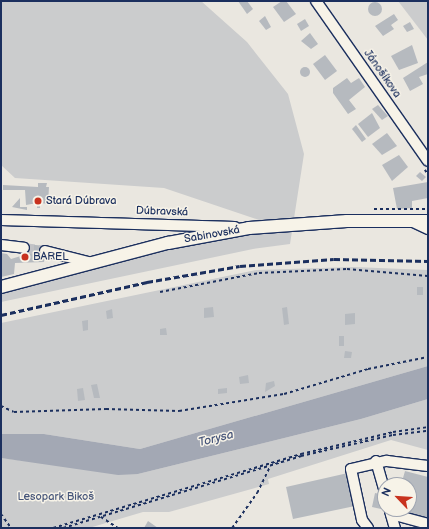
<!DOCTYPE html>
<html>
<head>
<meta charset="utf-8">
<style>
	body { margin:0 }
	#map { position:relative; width:429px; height:529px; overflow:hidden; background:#eae7e0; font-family:"Balsamiq Sans",sans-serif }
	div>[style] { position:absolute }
	.green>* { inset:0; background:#cbcccd }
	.water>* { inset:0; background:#a3a8b4 }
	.building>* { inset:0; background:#b6babf }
	.round { border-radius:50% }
	.minor-tunnel>* { height:10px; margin-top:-5px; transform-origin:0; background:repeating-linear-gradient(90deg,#c1c2c6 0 10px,transparent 0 15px) }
	.path>* { height:1.5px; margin-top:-0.75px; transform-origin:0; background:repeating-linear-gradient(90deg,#1b2f5e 0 3px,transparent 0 6px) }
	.roads { filter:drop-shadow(1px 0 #1b2f5e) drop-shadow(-1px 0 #1b2f5e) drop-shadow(0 1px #1b2f5e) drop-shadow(0 -1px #1b2f5e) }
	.minor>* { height:10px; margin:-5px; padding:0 5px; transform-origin:5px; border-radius:5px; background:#f7f3e8 }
	.major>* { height:12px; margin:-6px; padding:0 6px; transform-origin:6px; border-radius:6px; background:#f7f3e8 }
	.rail>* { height:3px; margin-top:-1.5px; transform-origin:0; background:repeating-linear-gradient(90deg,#1b2f5e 0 6px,transparent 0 9px) }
	.dots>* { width:11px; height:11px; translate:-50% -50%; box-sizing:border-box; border:2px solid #f7f3e8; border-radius:50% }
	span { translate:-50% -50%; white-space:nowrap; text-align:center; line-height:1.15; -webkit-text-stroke:3px #f7f3e8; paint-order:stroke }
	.street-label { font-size:11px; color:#1b2f5e }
	.poi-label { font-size:11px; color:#1b2f5e }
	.left { translate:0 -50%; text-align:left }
	.park-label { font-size:11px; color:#47567a }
	.water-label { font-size:12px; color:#445378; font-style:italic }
	.frame { position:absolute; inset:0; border:2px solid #1b2f5e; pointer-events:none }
	.north { position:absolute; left:377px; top:477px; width:40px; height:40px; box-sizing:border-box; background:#f7f3e8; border:1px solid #9fa5b1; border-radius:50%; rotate:295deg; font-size:11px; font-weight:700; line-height:16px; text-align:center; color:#1b2f5e }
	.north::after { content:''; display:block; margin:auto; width:14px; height:18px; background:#c8321e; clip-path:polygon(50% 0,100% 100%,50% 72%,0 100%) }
</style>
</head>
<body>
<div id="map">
	<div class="green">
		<i style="clip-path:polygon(1px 1px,201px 1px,247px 42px,288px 94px,304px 154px,290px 244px,253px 249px,1px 302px,1px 292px,163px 250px,277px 226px,164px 188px,15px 178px,1px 165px)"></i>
		<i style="clip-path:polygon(398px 1px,428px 1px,428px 40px)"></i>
		<i style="clip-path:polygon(354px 267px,428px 270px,428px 366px,140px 449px,44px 434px,1px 434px,1px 323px,256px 270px)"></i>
		<i style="clip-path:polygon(428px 399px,428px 450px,391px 440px,268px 479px,269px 484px,169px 512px,143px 512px,89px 528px,1px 528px,1px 458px,138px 474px,361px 419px)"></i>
	</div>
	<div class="water">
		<i style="clip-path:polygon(428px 366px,428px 399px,361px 419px,138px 474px,118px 475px,1px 458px,1px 434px,44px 434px,140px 449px)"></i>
	</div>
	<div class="building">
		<i style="clip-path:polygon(238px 1px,247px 1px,253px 9px,247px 14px)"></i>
		<i style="clip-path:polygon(282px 1px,286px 1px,296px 14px,284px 22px,273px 7px)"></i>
		<i class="round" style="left:368px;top:2px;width:14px;height:14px"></i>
		<i style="clip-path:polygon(394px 14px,398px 20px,391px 25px,394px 29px,383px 36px,375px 26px)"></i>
		<i style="clip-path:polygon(265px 16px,271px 27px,266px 30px,259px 21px)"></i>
		<i style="clip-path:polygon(305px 19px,309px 26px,301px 31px,297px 24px)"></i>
		<i style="clip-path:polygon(410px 22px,414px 29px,407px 32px,403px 26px)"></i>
		<i style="clip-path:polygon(310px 33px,318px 44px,311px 49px,301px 41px)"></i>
		<i style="clip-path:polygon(412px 45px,418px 63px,399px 70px,391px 56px)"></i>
		<i style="clip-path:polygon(325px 55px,337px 71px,325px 80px,313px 64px)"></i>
		<i style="clip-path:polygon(428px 62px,428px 74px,419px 77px,423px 84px,410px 91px,403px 78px)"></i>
		<i class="round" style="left:300px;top:67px;width:10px;height:10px"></i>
		<i style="clip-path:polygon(347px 78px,351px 83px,359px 78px,365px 87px,349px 100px,356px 109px,348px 114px,333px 93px,333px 88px)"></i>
		<i style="clip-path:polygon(378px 105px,388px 116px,382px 120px,372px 109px)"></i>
		<i style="clip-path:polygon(372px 113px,380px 128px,368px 137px,358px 124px)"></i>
		<i style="clip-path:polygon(356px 125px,366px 139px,362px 142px,352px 129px)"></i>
		<i style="clip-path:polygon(387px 133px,397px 146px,382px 155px,372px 144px)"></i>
		<i style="clip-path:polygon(399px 155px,408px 167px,392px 181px,382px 165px)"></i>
		<i style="clip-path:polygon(420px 172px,426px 177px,422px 181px,416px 176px)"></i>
		<i style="clip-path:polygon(428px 182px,428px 198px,412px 201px,412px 208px,397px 209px,393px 188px)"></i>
		<i style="clip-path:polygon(38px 183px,47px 183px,46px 187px,49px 187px,48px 204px,40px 203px,40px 208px,37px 208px,37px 203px,26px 205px,25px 190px,3px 190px,3px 185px,38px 187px)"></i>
		<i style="clip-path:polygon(20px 198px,20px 207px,27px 207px,27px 210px,12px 207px)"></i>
		<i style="clip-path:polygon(25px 244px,46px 246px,44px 262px,15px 263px,14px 274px,1px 277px,1px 253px,7px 254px,11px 259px,24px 255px)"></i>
		<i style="clip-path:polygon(417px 287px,423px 287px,423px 295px,417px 295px)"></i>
		<i style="clip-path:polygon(213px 307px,214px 317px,204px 318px,204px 308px)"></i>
		<i style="clip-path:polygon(287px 307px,289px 324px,284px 325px,282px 308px)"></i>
		<i style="clip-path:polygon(112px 309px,113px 318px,107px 319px,106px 311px)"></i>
		<i style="clip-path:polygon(355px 313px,355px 324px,345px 325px,345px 314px)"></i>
		<i style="clip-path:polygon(88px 320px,88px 330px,83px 331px,82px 321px)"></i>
		<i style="clip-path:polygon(166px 328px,167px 335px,160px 335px,160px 329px)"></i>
		<i style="clip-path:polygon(339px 336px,344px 336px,344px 346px,339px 346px)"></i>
		<i style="clip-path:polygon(345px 351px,352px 352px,351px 358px,344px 358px)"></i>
		<i style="clip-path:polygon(248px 375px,249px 383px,240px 384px,239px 377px)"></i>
		<i style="clip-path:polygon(274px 381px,275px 386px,265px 392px,266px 383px)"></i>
		<i style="clip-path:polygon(97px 384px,100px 398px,94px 398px,91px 385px)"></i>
		<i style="clip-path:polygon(83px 388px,85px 400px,78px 401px,77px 389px)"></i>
		<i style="clip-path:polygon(227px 388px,227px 393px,218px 394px,218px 389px)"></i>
		<i style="clip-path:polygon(405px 471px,428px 477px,428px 518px,396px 510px,409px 509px,409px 485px,401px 485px)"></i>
		<i style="clip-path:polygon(348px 473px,355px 506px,293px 519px,286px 487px)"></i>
		<i style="clip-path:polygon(375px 493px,384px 495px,381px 509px,372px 507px)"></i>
		<i style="clip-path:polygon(148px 521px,158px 528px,144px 528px)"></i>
	</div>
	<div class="minor-tunnel">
		<i style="left:24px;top:248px;width:21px;rotate:8deg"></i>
	</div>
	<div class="path">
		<i style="left:425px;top:170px;width:5px;rotate:53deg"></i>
		<i style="left:374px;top:209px;width:54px"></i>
		<i style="left:160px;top:292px;width:101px;rotate:-10.9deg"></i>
		<i style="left:259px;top:273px;width:88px;rotate:-2.6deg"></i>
		<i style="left:347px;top:269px;width:81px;rotate:4.9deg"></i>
		<i style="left:1px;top:406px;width:14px;rotate:25deg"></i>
		<i style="left:14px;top:412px;width:92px;rotate:-1.9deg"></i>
		<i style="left:106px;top:409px;width:73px;rotate:1.6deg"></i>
		<i style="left:179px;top:411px;width:106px;rotate:-9.2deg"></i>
		<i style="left:284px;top:394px;width:88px;rotate:-16.6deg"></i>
		<i style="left:368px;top:369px;width:61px;rotate:-11.3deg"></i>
		<i style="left:1px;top:514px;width:17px;rotate:54deg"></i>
		<i style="left:101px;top:517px;width:20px;rotate:33deg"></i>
		<i style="left:15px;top:528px;width:10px"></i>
		<i style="left:53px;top:528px;width:259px;rotate:-16.6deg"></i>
		<i style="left:301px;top:454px;width:95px;rotate:-13.4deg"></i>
		<i style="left:393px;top:432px;width:35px;rotate:-8deg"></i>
		<i style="left:63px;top:528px;width:249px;rotate:-16.8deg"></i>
		<i style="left:301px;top:456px;width:94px;rotate:-12.9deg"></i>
		<i style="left:393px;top:435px;width:35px;rotate:-7deg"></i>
		<i style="left:232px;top:528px;width:43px;rotate:-54.5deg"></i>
		<i style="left:257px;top:493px;width:30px;rotate:-64deg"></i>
	</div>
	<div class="roads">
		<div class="minor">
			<i style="left:316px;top:1px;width:195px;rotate:55deg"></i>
			<i style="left:1px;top:220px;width:234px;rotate:1.7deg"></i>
			<i style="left:413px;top:222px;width:17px;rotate:25deg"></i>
			<i style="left:1px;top:245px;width:23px;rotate:7deg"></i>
			<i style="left:45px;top:251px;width:49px;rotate:14.3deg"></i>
			<i style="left:376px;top:461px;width:33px;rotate:74deg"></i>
			<i style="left:390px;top:511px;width:18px;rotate:74deg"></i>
			<i style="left:391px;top:514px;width:38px;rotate:15deg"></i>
			<i style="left:368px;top:528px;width:10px;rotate:-127deg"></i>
			<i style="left:362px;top:520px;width:52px;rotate:-102.2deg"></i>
			<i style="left:351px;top:469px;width:37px;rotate:-13deg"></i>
			<i style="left:387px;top:461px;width:41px;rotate:7deg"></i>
		</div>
		<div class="major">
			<i style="left:1px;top:287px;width:173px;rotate:-14.8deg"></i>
			<i style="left:168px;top:243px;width:82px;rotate:-10.5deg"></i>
			<i style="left:249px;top:228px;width:98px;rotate:-4.1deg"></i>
			<i style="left:347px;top:221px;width:81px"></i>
		</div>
	</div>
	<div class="rail">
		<i style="left:1px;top:315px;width:150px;rotate:-12.7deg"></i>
		<i style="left:147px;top:282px;width:94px;rotate:-9.8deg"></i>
		<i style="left:240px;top:266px;width:94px;rotate:-4.3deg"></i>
		<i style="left:334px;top:259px;width:94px;rotate:1.2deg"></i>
	</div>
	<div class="dots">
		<i style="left:38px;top:201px;background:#c8321e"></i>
		<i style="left:25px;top:257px;background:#c8321e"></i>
	</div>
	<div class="street-label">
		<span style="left:382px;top:74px;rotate:55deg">Jánošíkova</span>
		<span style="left:162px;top:212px;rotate:2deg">Dúbravská</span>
		<span style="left:212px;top:235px;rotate:-10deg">Sabinovská</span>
	</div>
	<div class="poi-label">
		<span class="left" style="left:46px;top:201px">Stará Dúbrava</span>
		<span class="left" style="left:33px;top:257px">BAREL</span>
	</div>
	<div class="park-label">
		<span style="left:56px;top:497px">Lesopark Bikoš</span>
	</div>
	<div class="water-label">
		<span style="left:216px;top:439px;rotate:-14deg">Torysa</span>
	</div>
	<div class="frame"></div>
	<div class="north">N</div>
</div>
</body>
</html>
